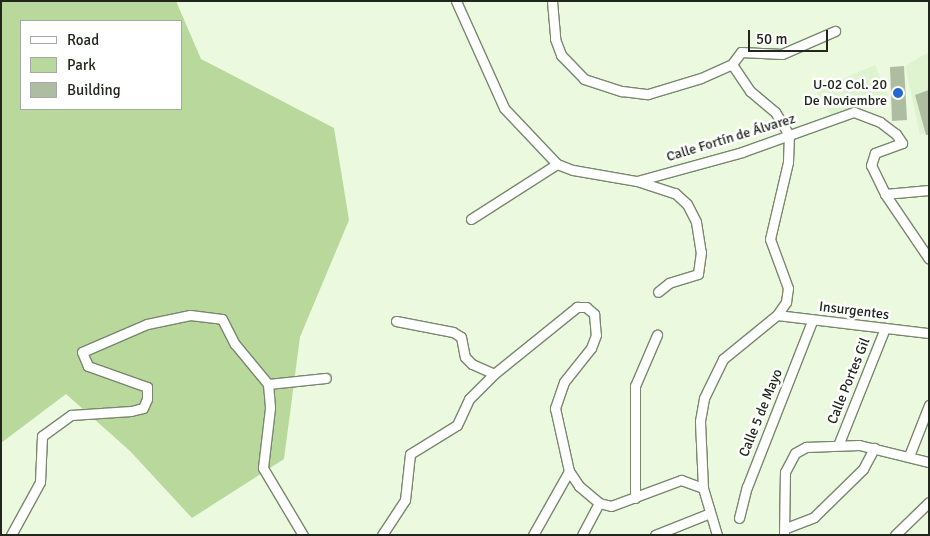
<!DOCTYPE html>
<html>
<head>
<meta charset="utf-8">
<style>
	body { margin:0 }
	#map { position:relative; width:930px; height:536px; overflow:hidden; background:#ebfade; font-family:Signika,sans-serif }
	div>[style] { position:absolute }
	.built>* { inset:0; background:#dff3d0 }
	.green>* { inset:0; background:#b8d89c }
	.building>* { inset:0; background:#aebda2 }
	.roads { filter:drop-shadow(1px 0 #79876e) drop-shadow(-1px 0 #79876e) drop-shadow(0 1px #79876e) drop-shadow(0 -1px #79876e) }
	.street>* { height:9px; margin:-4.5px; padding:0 4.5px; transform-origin:4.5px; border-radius:4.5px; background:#fff }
	.dots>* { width:14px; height:14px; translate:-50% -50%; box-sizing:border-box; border:2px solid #fff; border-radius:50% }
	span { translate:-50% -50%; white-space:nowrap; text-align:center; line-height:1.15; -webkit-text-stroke:5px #fff; paint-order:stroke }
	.poi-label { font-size:14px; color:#21271d }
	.right { translate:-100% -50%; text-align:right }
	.street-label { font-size:14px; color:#21271d }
	.frame { position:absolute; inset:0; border:2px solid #21271d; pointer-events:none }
	.legend { position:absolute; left:20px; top:20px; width:162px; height:90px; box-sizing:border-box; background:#fff; border:1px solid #a6a9a5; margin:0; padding:6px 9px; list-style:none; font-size:15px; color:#21271d }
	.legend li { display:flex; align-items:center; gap:10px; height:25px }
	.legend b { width:25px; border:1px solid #a6a9a5 }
	.scale { position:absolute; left:748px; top:30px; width:80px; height:22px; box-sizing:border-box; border:2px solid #21271d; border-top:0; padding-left:6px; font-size:15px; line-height:18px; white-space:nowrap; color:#21271d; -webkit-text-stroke:4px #fff; paint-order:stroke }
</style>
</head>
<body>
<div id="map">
	<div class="built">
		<i style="clip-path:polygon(929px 52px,929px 132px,920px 135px,905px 66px)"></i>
		<i style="clip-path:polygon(875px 65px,888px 95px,833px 120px,816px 90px)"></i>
	</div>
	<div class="green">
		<i style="clip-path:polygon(evenodd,1px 1px,176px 1px,201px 59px,334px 128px,349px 220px,300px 337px,284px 459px,192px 518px,130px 451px,66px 394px,1px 443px,1px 1px,21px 21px,181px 21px,181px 109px,21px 109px,21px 21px)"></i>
	</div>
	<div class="building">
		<i style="clip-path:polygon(904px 66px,907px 120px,892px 121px,890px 67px)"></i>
		<i style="clip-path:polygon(929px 90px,929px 135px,926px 135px,915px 95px)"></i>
	</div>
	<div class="roads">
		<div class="street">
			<i style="left:456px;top:1px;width:117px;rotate:65.8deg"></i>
			<i style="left:504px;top:108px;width:77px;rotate:46.6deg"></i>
			<i style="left:557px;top:164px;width:17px;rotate:21deg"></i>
			<i style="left:573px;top:170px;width:65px;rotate:9.8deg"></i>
			<i style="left:637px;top:181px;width:109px;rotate:-15.4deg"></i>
			<i style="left:742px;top:152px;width:119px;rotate:-19.7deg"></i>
			<i style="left:854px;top:112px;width:28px;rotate:21deg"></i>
			<i style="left:880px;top:122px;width:20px;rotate:37deg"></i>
			<i style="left:896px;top:134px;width:11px;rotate:56deg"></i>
			<i style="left:902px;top:143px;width:29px;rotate:160deg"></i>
			<i style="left:875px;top:153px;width:13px;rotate:108deg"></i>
			<i style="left:871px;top:165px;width:32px;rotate:64deg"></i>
			<i style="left:885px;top:194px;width:78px;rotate:55.9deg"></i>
			<i style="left:552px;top:1px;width:38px;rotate:85deg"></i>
			<i style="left:555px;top:39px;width:17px;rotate:69deg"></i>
			<i style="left:561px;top:55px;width:33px;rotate:46deg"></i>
			<i style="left:584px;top:79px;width:40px;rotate:18deg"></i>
			<i style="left:622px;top:91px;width:26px;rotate:7deg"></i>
			<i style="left:648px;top:94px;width:55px;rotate:-16.8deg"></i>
			<i style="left:701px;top:78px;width:34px;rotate:-24deg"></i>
			<i style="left:732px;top:64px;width:15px;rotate:-53deg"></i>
			<i style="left:741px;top:52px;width:41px;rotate:2.8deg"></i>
			<i style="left:782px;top:54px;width:58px;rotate:-23.5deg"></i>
			<i style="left:637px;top:181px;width:40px;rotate:18deg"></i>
			<i style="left:675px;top:193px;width:16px;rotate:43deg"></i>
			<i style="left:687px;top:204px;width:20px;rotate:63deg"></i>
			<i style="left:696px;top:222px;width:30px;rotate:81deg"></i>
			<i style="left:701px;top:252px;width:22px;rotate:98deg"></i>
			<i style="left:698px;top:274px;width:30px;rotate:163deg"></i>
			<i style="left:669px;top:283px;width:14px;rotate:141deg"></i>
			<i style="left:885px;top:194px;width:44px;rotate:-5.2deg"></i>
			<i style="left:471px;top:219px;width:102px;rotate:-32.6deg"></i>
			<i style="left:777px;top:315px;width:153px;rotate:6.8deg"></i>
			<i style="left:396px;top:321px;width:58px;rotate:10.9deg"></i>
			<i style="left:453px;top:332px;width:9px;rotate:32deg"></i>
			<i style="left:461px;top:337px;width:20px;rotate:79deg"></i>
			<i style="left:465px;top:357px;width:10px;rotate:45deg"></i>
			<i style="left:472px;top:364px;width:24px;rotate:24deg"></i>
			<i style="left:268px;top:384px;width:58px;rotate:-5.9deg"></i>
			<i style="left:839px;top:443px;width:124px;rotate:-68.2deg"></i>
			<i style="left:909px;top:456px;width:55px;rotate:-68.6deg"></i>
			<i style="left:635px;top:498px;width:112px;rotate:-90deg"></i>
			<i style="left:635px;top:386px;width:56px;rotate:-66.7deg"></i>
			<i style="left:739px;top:518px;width:32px;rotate:-76deg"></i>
			<i style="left:747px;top:487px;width:180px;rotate:-68.6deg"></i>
			<i style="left:786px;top:528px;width:30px;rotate:-21deg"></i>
			<i style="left:814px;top:517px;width:69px;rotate:-44.4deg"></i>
			<i style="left:863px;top:469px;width:24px;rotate:-62deg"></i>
			<i style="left:11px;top:535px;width:60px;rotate:-61.3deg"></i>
			<i style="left:40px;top:482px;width:46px;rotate:-87.5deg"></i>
			<i style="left:42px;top:436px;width:36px;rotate:-36deg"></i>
			<i style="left:71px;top:415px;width:60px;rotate:-3.8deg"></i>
			<i style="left:131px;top:411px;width:12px;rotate:-14deg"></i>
			<i style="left:143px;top:408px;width:10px;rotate:-66deg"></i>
			<i style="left:147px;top:399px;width:12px;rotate:-90deg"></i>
			<i style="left:147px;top:387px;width:63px;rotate:-160.4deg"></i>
			<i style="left:88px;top:366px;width:15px;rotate:-113deg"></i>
			<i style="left:82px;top:352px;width:71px;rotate:-23.3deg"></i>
			<i style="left:147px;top:324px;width:44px;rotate:-11.8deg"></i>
			<i style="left:190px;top:315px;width:32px;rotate:7deg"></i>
			<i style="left:222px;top:319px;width:28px;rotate:63deg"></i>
			<i style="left:235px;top:344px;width:52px;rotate:50.5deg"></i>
			<i style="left:268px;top:384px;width:24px;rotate:85deg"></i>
			<i style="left:270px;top:408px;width:60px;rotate:96.7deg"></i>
			<i style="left:263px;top:468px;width:78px;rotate:59.2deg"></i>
			<i style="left:382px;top:535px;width:42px;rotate:-56.7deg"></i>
			<i style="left:405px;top:500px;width:46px;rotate:-83.8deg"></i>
			<i style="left:410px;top:454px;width:55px;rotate:-31.7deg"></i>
			<i style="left:457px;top:425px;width:29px;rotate:-65deg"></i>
			<i style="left:469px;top:399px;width:35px;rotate:-45deg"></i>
			<i style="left:494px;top:374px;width:107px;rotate:-38.9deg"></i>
			<i style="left:577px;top:307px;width:9px"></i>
			<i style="left:586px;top:307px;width:11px;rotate:41deg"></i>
			<i style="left:594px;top:314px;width:21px;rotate:85deg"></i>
			<i style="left:596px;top:335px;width:14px;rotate:111deg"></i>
			<i style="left:591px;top:348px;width:43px;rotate:128.5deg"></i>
			<i style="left:564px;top:382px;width:28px;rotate:109deg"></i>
			<i style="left:555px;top:408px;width:65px;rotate:77.5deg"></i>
			<i style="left:569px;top:471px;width:18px;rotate:56deg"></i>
			<i style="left:579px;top:486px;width:26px;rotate:40deg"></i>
			<i style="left:599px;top:503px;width:12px;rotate:14deg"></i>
			<i style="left:611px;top:506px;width:75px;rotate:-20.4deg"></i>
			<i style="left:681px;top:480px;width:23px;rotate:20deg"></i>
			<i style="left:533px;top:535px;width:73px;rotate:-60.6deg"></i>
			<i style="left:582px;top:535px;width:36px;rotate:-62deg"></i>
			<i style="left:655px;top:535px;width:59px;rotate:-21.8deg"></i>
			<i style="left:717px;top:535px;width:49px;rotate:-106.6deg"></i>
			<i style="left:703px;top:488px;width:67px;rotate:-92.6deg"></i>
			<i style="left:700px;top:421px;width:23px;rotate:-80deg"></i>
			<i style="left:704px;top:398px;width:43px;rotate:-64deg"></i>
			<i style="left:723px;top:359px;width:70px;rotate:-39.2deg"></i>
			<i style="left:777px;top:315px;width:16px;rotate:-55deg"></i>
			<i style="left:786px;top:302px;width:14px;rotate:-82deg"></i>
			<i style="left:788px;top:288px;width:52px;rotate:-110.2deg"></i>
			<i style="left:770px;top:239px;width:79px;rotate:-76.8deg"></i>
			<i style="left:788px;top:162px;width:27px;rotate:-88deg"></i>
			<i style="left:789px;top:135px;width:27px;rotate:-121deg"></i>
			<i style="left:775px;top:112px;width:33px;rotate:-140deg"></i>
			<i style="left:750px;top:91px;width:32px;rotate:-124deg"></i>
			<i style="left:784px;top:535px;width:63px;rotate:-89.1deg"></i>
			<i style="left:785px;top:472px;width:21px;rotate:-62deg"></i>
			<i style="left:795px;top:453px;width:13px;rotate:-29deg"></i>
			<i style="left:806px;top:447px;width:53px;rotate:-2.2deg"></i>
			<i style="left:859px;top:445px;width:72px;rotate:13.7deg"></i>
			<i style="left:895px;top:535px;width:47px;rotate:-44.1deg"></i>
		</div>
	</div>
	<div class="dots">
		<i style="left:898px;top:93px;background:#2566d2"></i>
	</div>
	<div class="poi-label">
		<span class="right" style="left:887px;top:93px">U-02 Col. 20<br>De Noviembre</span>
	</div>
	<div class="street-label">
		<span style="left:731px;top:138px;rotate:-17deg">Calle Fortín de Álvarez</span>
		<span style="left:854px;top:311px;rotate:7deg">Insurgentes</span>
		<span style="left:849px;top:381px;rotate:-68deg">Calle Portes Gil</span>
		<span style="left:761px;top:413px;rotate:-68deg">Calle 5 de Mayo</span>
	</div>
	<div class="frame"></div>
	<ul class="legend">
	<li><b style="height:6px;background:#fff"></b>Road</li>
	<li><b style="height:14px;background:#b8d89c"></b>Park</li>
	<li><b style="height:14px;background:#aebda2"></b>Building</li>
	</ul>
	<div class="scale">50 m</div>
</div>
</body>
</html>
